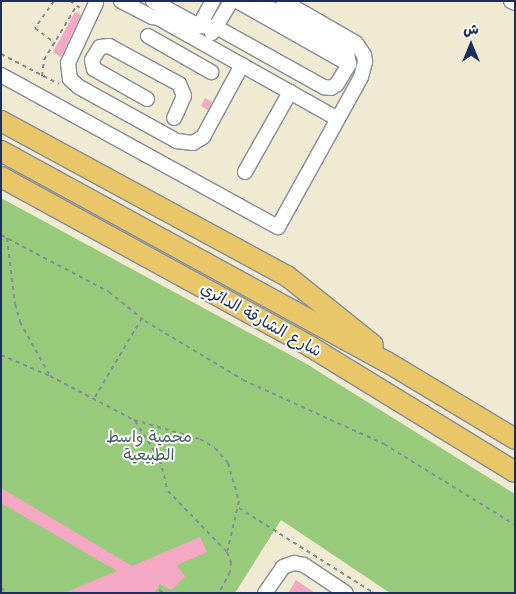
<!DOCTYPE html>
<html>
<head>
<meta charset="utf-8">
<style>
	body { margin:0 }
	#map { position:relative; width:516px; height:594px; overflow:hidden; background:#efead1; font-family:"Comic Neue","Playpen Sans Arabic",sans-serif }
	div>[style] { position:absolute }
	.green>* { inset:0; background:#97cb7b }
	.building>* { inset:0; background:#f4a8c3 }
	.path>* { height:2px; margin-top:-1px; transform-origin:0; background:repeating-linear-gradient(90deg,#858c98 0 4px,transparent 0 8px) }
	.roads { filter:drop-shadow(1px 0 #858c98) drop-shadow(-1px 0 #858c98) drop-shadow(0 1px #858c98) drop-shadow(0 -1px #858c98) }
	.minor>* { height:14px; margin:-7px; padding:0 7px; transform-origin:7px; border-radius:7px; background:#fff }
	.highway>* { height:20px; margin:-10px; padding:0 10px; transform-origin:10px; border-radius:10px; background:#e9c769 }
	span { translate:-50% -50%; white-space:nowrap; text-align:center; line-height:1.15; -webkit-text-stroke:4px #fdfcf7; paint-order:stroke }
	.street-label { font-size:16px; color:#1b2f5e }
	.park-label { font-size:16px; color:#405e67 }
	.frame { position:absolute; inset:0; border:2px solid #1b2f5e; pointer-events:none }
	.north { position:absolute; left:446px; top:20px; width:50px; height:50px; -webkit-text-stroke:4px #fdfcf7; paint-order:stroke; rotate:0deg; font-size:14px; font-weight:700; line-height:20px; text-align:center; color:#1b2f5e }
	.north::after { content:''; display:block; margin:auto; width:18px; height:22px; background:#1b2f5e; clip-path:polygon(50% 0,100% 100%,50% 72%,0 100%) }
</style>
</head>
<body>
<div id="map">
	<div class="green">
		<i style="clip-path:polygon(1px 198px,305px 363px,515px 494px,515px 593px,390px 593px,281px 520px,235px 593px,1px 593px)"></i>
	</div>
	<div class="building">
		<i style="clip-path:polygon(75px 12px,81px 15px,61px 57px,53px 52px)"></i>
		<i style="clip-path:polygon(205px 98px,212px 102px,208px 110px,201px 106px)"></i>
		<i style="clip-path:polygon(1px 488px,132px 566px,200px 537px,207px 552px,177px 565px,185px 577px,171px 590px,160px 584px,155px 593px,64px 593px,117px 571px,1px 503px)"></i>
		<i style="clip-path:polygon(296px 580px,315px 593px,288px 593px)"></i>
	</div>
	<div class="path">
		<i style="left:54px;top:1px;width:33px;rotate:125deg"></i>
		<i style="left:35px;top:28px;width:25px;rotate:37deg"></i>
		<i style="left:70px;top:1px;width:12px;rotate:35deg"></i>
		<i style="left:1px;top:54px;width:65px;rotate:27.3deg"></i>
		<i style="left:42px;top:76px;width:16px;rotate:-83deg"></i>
		<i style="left:44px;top:60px;width:64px;rotate:-59deg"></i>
		<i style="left:1px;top:235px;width:122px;rotate:27.8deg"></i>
		<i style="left:109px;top:292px;width:46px;rotate:38.9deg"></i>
		<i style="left:145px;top:321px;width:114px;rotate:31deg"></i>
		<i style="left:243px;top:380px;width:155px;rotate:24.4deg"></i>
		<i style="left:384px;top:444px;width:154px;rotate:31.7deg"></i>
		<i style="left:7px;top:238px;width:66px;rotate:83.1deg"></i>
		<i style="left:15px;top:304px;width:19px;rotate:74deg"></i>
		<i style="left:20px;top:322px;width:60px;rotate:60.9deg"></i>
		<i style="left:1px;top:355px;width:53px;rotate:23.2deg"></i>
		<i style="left:50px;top:376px;width:95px;rotate:27.6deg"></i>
		<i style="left:134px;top:420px;width:69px;rotate:16.1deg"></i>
		<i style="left:200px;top:439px;width:17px;rotate:31deg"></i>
		<i style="left:215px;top:448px;width:20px;rotate:49deg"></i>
		<i style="left:228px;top:463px;width:40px;rotate:74deg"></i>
		<i style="left:239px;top:501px;width:52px;rotate:103.2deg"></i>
		<i style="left:95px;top:397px;width:92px;rotate:-59.3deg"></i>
		<i style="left:135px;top:421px;width:46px;rotate:57.3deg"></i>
		<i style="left:160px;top:460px;width:32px;rotate:76deg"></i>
		<i style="left:168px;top:491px;width:85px;rotate:46deg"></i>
		<i style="left:227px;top:552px;width:11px;rotate:68deg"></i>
		<i style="left:231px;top:562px;width:10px;rotate:96deg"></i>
		<i style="left:230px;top:572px;width:24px;rotate:118deg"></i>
		<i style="left:239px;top:508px;width:160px;rotate:32.2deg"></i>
		<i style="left:1px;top:588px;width:4px;rotate:34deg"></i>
		<i style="left:159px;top:590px;width:6px;rotate:31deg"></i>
	</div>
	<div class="roads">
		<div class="minor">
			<i style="left:121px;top:1px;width:35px;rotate:27deg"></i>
			<i style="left:152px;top:17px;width:6px;rotate:9deg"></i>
			<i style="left:158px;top:18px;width:206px;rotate:29.3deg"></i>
			<i style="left:153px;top:1px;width:52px;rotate:28.5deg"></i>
			<i style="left:199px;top:26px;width:17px;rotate:3deg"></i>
			<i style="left:216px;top:27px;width:124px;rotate:29.1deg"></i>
			<i style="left:324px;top:87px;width:7px;rotate:8deg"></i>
			<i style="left:331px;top:88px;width:7px;rotate:-34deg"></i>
			<i style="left:337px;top:84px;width:23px;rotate:-59deg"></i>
			<i style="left:349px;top:64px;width:11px;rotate:-100deg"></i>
			<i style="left:347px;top:53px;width:103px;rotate:-149.7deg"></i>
			<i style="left:237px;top:1px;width:129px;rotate:29.4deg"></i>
			<i style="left:511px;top:1px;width:4px;rotate:27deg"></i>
			<i style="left:96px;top:3px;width:66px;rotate:115deg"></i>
			<i style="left:68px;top:63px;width:16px;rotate:83deg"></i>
			<i style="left:70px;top:79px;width:12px;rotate:42deg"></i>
			<i style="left:79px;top:87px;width:112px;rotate:28.9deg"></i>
			<i style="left:177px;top:141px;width:16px;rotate:7deg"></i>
			<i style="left:193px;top:143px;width:12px;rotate:-31deg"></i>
			<i style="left:203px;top:137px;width:82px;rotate:-61.6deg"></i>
			<i style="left:199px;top:26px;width:29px;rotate:-61deg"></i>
			<i style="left:212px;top:33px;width:37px;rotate:-59deg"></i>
			<i style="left:148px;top:36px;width:73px;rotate:29.7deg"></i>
			<i style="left:1px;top:75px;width:316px;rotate:28.8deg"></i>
			<i style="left:278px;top:227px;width:171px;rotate:-61deg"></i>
			<i style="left:361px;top:77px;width:16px;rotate:-75deg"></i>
			<i style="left:365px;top:62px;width:7px;rotate:-98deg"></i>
			<i style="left:364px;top:55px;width:14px;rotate:-124deg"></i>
			<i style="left:356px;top:43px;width:84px;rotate:-150.1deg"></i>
			<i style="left:147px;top:99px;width:61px;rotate:-150.5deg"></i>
			<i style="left:94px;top:69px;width:9px;rotate:-103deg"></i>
			<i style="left:92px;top:60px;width:15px;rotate:-58deg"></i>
			<i style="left:100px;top:47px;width:9px;rotate:-6deg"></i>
			<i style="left:109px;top:46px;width:80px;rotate:28.5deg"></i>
			<i style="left:179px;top:84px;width:13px;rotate:67deg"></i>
			<i style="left:184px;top:96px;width:24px;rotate:114deg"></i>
			<i style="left:245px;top:172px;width:92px;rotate:-60.6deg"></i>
			<i style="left:265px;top:593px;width:32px;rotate:-55deg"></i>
			<i style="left:283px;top:567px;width:12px;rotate:-20deg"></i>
			<i style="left:294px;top:563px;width:10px;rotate:11deg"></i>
			<i style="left:304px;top:565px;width:50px;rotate:33.7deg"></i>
		</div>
		<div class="highway">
			<i style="left:1px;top:121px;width:325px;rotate:28.5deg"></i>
			<i style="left:287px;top:276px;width:110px;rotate:38.7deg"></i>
			<i style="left:1px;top:151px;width:440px;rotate:28.7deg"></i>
			<i style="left:387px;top:362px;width:149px;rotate:31deg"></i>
			<i style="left:1px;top:177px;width:354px;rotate:28.7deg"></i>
			<i style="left:311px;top:347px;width:239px;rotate:31.5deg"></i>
		</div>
	</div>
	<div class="street-label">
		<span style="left:261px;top:320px;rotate:29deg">شارع الشارقة الدائري</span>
	</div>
	<div class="park-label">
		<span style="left:149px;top:446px">محمية واسط<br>الطبيعية</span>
	</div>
	<div class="frame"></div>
	<div class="north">ش</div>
</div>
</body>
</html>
